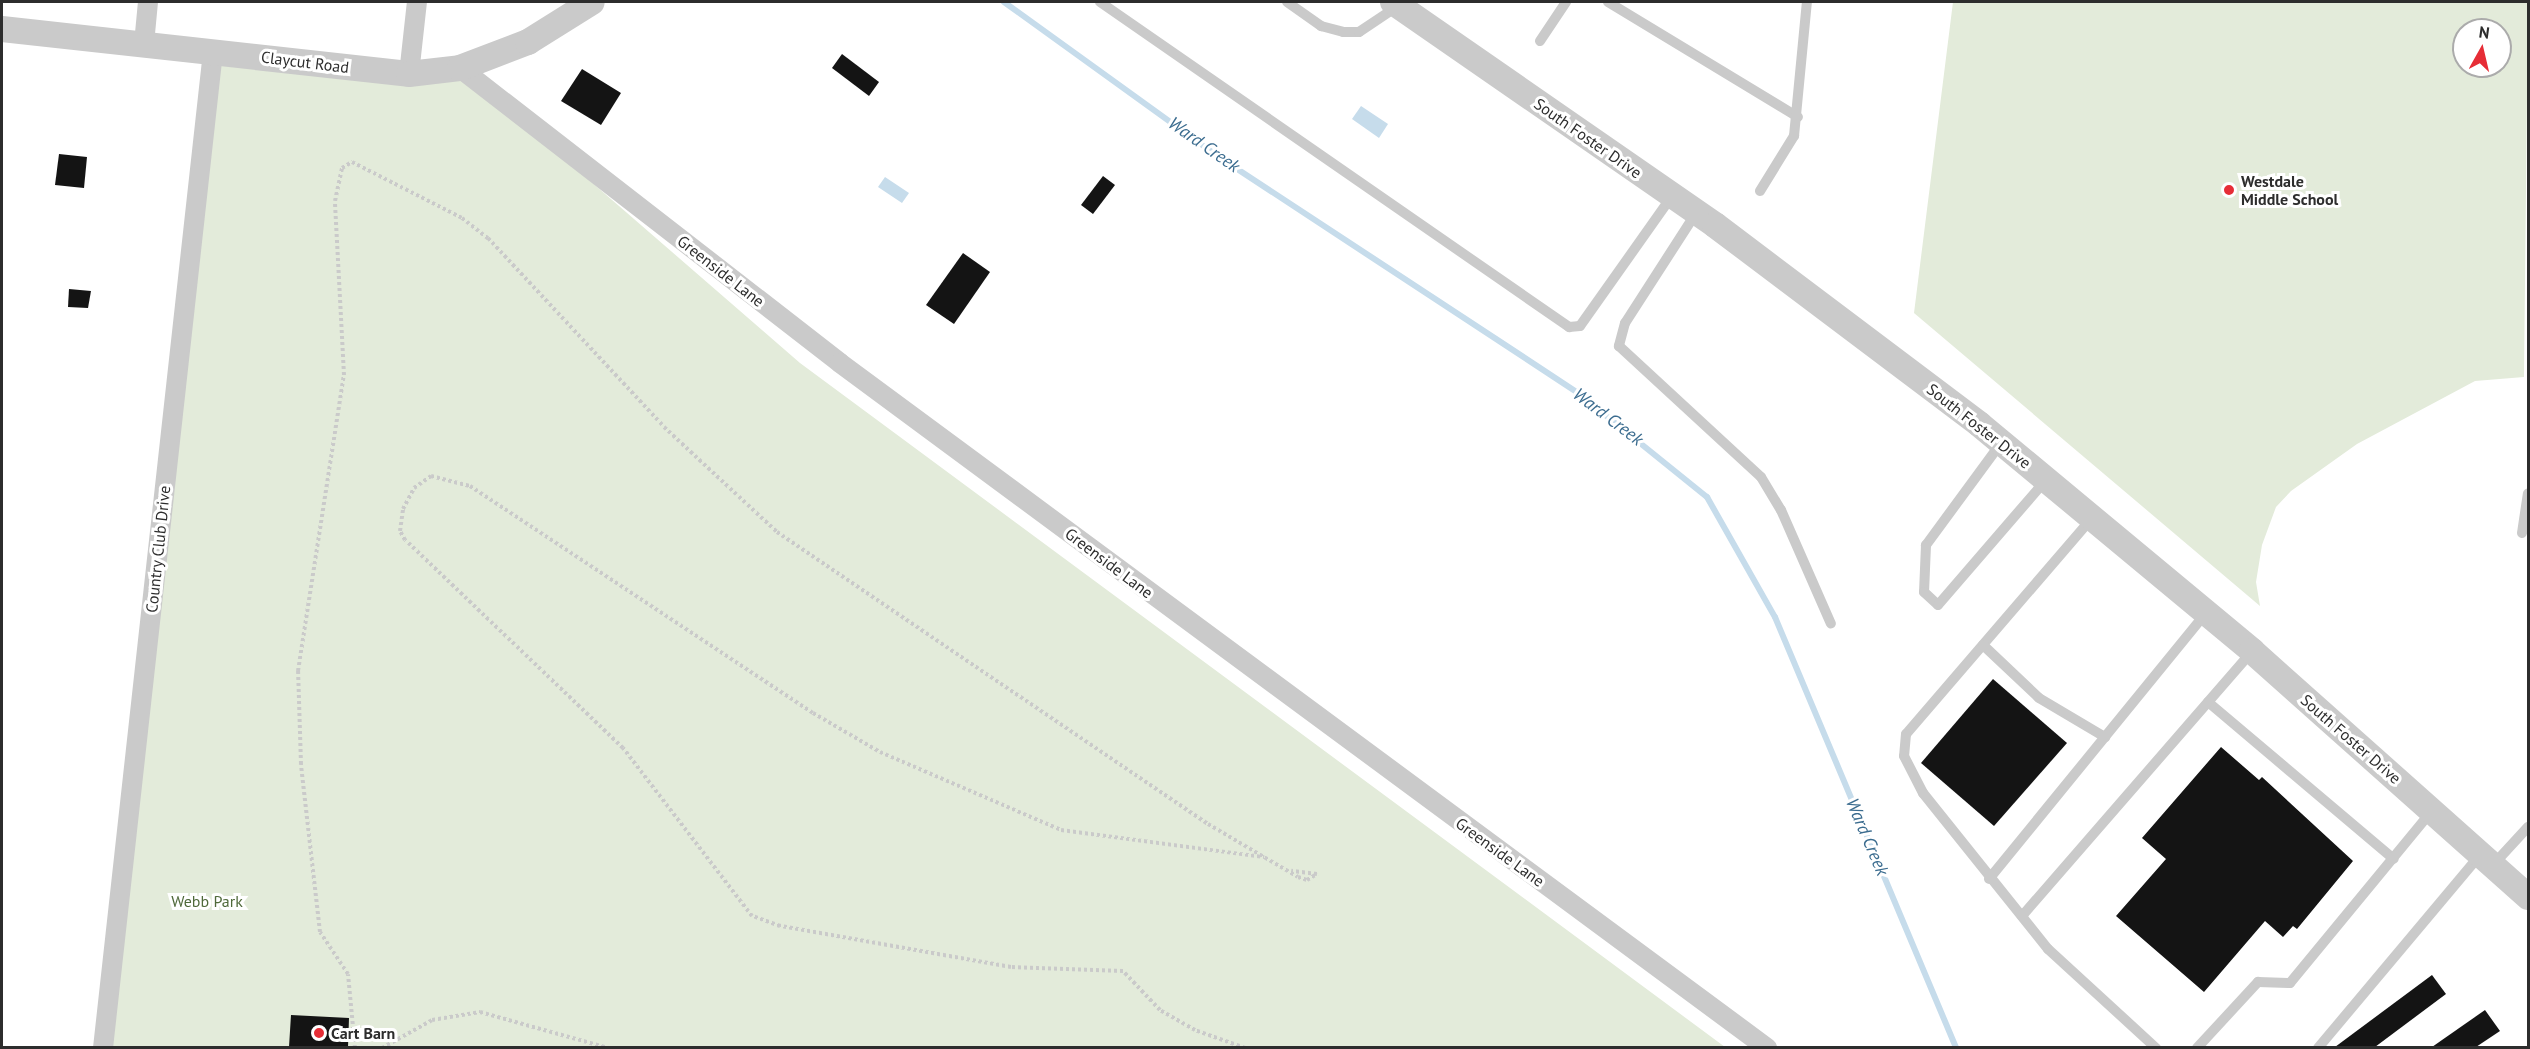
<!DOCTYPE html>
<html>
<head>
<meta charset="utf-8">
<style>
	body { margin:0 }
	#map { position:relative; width:2530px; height:1049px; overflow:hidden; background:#fff; font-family:"PT Sans",sans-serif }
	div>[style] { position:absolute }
	.green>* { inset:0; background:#e3ebda }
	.water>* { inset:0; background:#c6dceb }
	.stream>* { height:6px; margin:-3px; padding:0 3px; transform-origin:3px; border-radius:3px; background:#c6dceb }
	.building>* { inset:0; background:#141414 }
	.path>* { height:4px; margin-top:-2px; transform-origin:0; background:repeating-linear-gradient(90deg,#cacaca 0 3px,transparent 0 6px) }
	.service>* { height:10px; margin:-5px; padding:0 5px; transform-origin:5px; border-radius:5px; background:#cacaca }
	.minor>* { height:20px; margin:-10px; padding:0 10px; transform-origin:10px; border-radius:10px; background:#cacaca }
	.tertiary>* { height:26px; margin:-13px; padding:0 13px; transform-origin:13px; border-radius:13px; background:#cacaca }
	.dots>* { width:16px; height:16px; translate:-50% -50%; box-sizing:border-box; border:3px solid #fff; border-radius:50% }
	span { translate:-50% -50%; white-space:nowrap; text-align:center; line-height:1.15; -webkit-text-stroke:6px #fff; paint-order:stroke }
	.street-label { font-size:16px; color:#2d2d2d }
	.poi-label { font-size:16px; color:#2d2d2d; font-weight:700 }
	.left { translate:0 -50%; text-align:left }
	.park-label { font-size:16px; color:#4f693a }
	.water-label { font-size:18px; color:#3b6c8f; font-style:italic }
	.frame { position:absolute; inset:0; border:3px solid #2d2d2d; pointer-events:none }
	.north { position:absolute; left:2452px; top:18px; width:60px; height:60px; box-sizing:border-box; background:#fff; border:2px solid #ababab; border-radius:50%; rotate:8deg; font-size:16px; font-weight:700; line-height:24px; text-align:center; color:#2d2d2d }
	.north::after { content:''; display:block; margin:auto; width:21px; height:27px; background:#e62d36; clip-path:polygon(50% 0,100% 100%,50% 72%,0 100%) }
</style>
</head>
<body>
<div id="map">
	<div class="green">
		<i style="clip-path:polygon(evenodd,1953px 2px,2528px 2px,2524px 377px,2475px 381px,2357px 444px,2291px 491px,2276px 507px,2262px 545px,2256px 582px,2260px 606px,1914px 313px,1953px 2px,2464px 30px,2500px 30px,2500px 66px,2464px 66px,2464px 30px)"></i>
		<i style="clip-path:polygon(213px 51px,460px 68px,800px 363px,1725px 1047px,101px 1048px)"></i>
	</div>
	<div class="water">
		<i style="clip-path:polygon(1361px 106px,1388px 124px,1379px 138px,1352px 119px)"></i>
		<i style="clip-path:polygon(885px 177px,909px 193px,902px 203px,878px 187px)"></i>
	</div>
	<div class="stream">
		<i style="left:1004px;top:2px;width:269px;rotate:35.8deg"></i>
		<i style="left:1222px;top:159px;width:426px;rotate:33.3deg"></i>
		<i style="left:1578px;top:393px;width:166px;rotate:38.9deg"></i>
		<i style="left:1707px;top:497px;width:138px;rotate:60.5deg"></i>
		<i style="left:1775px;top:617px;width:467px;rotate:67.2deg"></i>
	</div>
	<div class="building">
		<i style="clip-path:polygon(842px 54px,879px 82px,869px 96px,832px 68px)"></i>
		<i style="clip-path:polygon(582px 69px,621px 93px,601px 125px,561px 101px)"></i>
		<i style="clip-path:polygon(59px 154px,87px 157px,84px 188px,55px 185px)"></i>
		<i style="clip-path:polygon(1103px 176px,1115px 185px,1093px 214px,1081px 205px)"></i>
		<i style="clip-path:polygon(963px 253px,990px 272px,954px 324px,926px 305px)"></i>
		<i style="clip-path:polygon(69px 289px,91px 291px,88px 308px,68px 307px)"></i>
		<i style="clip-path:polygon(1993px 679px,2067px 743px,1994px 826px,1921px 763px)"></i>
		<i style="clip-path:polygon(2221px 747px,2259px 780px,2262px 777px,2353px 861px,2297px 929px,2293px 926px,2283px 937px,2265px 921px,2204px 992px,2116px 916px,2166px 859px,2142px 838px)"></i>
		<i style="clip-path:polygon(2432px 975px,2446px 994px,2375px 1047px,2335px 1047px)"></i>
		<i style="clip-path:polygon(2485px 1010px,2500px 1031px,2476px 1047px,2432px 1047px)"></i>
		<i style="clip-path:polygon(291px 1015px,349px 1018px,348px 1047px,289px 1047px)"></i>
	</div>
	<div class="path">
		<i style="left:355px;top:1048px;width:74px;rotate:-95.4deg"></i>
		<i style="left:348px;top:974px;width:50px;rotate:-123.7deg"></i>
		<i style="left:320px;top:932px;width:169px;rotate:-96.5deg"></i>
		<i style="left:301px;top:764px;width:93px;rotate:-91.8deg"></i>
		<i style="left:298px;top:671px;width:300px;rotate:-81.2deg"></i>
		<i style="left:344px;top:375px;width:174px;rotate:-93deg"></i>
		<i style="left:335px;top:201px;width:34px;rotate:-78deg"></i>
		<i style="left:342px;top:168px;width:12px;rotate:-31deg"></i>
		<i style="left:352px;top:162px;width:123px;rotate:27deg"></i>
		<i style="left:462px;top:218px;width:33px;rotate:38deg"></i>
		<i style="left:488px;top:238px;width:258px;rotate:47deg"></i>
		<i style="left:664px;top:427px;width:154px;rotate:42.9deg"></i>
		<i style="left:777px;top:532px;width:521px;rotate:34.12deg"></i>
		<i style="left:1208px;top:824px;width:104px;rotate:30.5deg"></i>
		<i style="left:1298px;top:877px;width:9px;rotate:18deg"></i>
		<i style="left:1307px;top:880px;width:12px;rotate:-31deg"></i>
		<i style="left:1317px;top:874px;width:26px;rotate:-173deg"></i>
		<i style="left:382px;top:1048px;width:57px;rotate:-29.2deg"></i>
		<i style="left:432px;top:1020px;width:49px;rotate:-9.5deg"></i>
		<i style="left:480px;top:1012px;width:133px;rotate:15.7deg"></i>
		<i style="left:1245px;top:1048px;width:53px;rotate:-160.2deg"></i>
		<i style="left:1195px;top:1030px;width:40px;rotate:-150.3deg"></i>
		<i style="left:1160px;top:1010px;width:54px;rotate:-133.5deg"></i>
		<i style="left:1123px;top:971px;width:112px;rotate:-178deg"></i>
		<i style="left:1011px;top:967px;width:235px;rotate:-169.9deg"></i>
		<i style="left:780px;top:926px;width:30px;rotate:-160deg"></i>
		<i style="left:752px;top:916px;width:212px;rotate:-127.5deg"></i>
		<i style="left:623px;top:748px;width:301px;rotate:-136.3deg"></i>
		<i style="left:405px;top:540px;width:10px;rotate:-119deg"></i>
		<i style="left:400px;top:531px;width:22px;rotate:-82deg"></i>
		<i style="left:403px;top:509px;width:24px;rotate:-62deg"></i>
		<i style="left:414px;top:488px;width:21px;rotate:-35deg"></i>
		<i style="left:431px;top:476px;width:40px;rotate:14.4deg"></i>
		<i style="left:470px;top:486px;width:411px;rotate:33.5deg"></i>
		<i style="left:813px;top:713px;width:78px;rotate:30.2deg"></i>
		<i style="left:880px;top:752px;width:197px;rotate:23.3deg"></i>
		<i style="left:1061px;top:830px;width:205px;rotate:7.6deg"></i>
	</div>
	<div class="service">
		<i style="left:1100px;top:2px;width:571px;rotate:34.72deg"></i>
		<i style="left:1569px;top:327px;width:11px;rotate:-5deg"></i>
		<i style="left:1580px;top:326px;width:159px;rotate:-54.7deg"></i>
		<i style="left:1287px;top:2px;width:42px;rotate:35.2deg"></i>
		<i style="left:1321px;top:26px;width:23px;rotate:15deg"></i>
		<i style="left:1343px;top:32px;width:16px"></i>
		<i style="left:1359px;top:32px;width:47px;rotate:-33.7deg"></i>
		<i style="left:1608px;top:2px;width:222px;rotate:31.2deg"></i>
		<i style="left:1540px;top:41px;width:47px;rotate:-56.3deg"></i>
		<i style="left:1760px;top:191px;width:65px;rotate:-58.3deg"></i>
		<i style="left:1794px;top:136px;width:135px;rotate:-84.5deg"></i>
		<i style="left:1696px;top:213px;width:131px;rotate:122.8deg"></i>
		<i style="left:1625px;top:323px;width:24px;rotate:105deg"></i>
		<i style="left:1619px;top:346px;width:193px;rotate:42.7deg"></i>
		<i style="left:1761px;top:477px;width:39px;rotate:59deg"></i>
		<i style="left:1781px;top:510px;width:124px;rotate:66.3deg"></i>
		<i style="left:2001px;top:443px;width:127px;rotate:126.3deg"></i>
		<i style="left:1926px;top:545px;width:47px;rotate:92.4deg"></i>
		<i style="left:1924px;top:592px;width:19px;rotate:43deg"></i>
		<i style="left:1938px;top:605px;width:165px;rotate:-49.2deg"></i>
		<i style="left:2092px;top:518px;width:285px;rotate:130.7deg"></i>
		<i style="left:1906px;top:734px;width:22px;rotate:95deg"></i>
		<i style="left:1904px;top:756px;width:42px;rotate:62.8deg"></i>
		<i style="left:1923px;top:793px;width:200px;rotate:51.3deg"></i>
		<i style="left:2048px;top:949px;width:147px;rotate:42.5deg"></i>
		<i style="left:2522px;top:533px;width:40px;rotate:-81.5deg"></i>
		<i style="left:1983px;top:645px;width:77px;rotate:43.4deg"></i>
		<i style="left:2039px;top:698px;width:77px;rotate:30.6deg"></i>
		<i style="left:2208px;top:702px;width:243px;rotate:40.2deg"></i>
		<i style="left:2493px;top:865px;width:52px;rotate:-47.4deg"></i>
		<i style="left:1989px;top:879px;width:343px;rotate:-50.8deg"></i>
		<i style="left:2022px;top:916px;width:351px;rotate:-49deg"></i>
		<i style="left:2197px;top:1048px;width:90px;rotate:-47.3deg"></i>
		<i style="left:2258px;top:982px;width:32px;rotate:2deg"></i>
		<i style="left:2290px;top:983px;width:223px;rotate:-50.5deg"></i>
		<i style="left:2318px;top:1048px;width:252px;rotate:-50deg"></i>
	</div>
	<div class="minor">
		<i style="left:144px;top:44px;width:42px;rotate:-84.6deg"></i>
		<i style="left:460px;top:68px;width:481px;rotate:37.8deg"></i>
		<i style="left:840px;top:363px;width:1153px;rotate:36.46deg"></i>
		<i style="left:409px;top:74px;width:72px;rotate:-83.7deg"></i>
		<i style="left:103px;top:1048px;width:1003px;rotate:-83.7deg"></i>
	</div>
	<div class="tertiary">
		<i style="left:1393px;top:2px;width:392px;rotate:34.7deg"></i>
		<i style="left:1715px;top:225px;width:331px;rotate:37deg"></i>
		<i style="left:1979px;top:424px;width:355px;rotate:39.7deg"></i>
		<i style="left:2252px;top:651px;width:370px;rotate:41.7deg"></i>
		<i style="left:2px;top:29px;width:409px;rotate:6.3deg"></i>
		<i style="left:409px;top:74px;width:51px;rotate:-6.7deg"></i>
		<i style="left:460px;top:68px;width:73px;rotate:-20.9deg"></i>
		<i style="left:528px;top:42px;width:75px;rotate:-32deg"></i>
	</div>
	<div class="dots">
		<i style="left:2229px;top:190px;background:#e62d36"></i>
		<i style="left:319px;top:1033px;background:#e62d36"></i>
	</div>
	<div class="street-label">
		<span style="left:305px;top:62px;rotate:7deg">Claycut Road</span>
		<span style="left:1588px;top:138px;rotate:35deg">South Foster Drive</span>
		<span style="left:721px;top:271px;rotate:38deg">Greenside Lane</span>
		<span style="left:1979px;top:426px;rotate:38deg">South Foster Drive</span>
		<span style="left:158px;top:549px;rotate:-84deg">Country Club Drive</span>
		<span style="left:1109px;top:563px;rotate:37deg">Greenside Lane</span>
		<span style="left:2351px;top:739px;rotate:41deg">South Foster Drive</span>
		<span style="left:1500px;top:852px;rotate:36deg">Greenside Lane</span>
	</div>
	<div class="poi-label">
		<span class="left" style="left:2241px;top:190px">Westdale<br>Middle School</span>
		<span class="left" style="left:331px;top:1033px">Cart Barn</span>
	</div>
	<div class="park-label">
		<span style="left:207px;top:901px">Webb Park</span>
	</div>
	<div class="water-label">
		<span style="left:1204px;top:145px;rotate:35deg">Ward Creek</span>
		<span style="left:1608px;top:417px;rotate:37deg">Ward Creek</span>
		<span style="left:1867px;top:837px;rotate:67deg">Ward Creek</span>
	</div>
	<div class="frame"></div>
	<div class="north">N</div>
</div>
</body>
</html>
